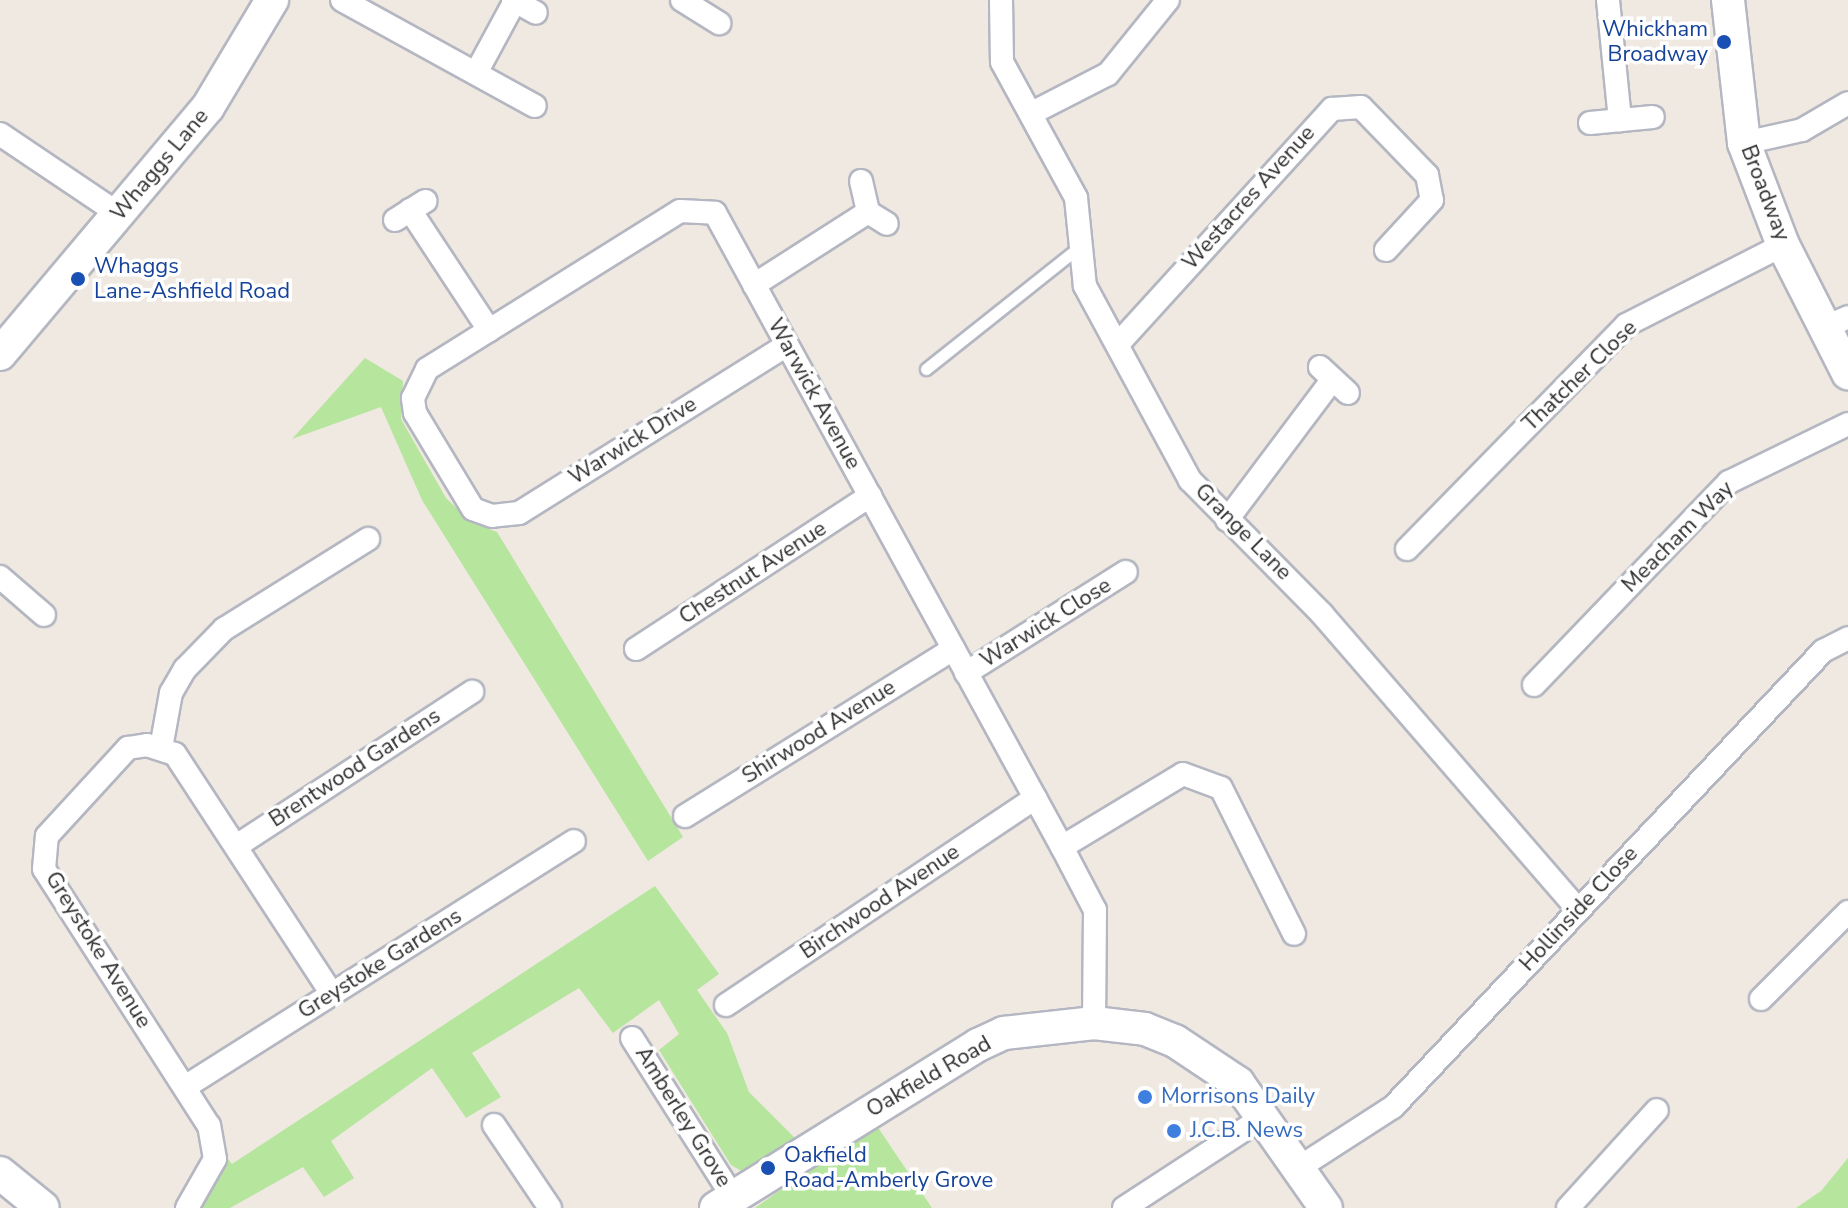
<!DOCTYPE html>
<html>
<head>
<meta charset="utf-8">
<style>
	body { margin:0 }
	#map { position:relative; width:1848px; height:1208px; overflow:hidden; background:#efe9e1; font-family:"Nunito Sans",sans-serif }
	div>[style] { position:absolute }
	.green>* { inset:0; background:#b6e59e }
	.roads { filter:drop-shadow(2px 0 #b4b7c1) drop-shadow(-2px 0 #b4b7c1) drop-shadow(0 2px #b4b7c1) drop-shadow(0 -2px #b4b7c1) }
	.lane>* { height:11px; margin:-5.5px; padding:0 5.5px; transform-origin:5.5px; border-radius:5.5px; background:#fff }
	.street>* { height:22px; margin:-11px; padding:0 11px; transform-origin:11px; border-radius:11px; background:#fff }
	.secondary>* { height:32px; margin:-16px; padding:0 16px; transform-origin:16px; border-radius:16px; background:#fff }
	.dots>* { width:22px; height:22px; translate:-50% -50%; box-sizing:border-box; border:4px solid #fff; border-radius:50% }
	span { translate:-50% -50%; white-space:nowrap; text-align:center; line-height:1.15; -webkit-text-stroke:7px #fff; paint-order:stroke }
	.transit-label { font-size:22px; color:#164399 }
	.right { translate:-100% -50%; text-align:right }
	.left { translate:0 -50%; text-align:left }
	.street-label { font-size:22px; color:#2e2e2e }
	.shop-label { font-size:22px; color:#366cbe }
</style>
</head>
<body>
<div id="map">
	<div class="green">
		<i style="clip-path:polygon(365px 358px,403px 381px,401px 419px,446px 498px,471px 522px,497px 532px,683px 837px,648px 861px,422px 500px,381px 407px,292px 439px)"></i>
		<i style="clip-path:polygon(655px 886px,719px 974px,697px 990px,727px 1033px,749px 1092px,798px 1141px,743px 1172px,731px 1165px,659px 1050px,679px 1034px,659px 1000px,613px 1033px,579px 988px,472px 1053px,501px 1097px,466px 1118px,432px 1068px,331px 1141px,354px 1178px,324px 1197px,303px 1167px,230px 1208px,196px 1208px,217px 1181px,219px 1148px,232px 1164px)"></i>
		<i style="clip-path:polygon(875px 1123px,932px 1208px,755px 1208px)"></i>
		<i style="clip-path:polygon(1848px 1158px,1848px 1208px,1796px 1208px,1821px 1191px)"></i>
	</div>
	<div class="roads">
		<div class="lane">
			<i style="left:926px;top:369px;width:194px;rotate:-38.5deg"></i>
		</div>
		<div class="street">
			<i style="left:342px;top:0;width:220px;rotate:28.8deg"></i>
			<i style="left:513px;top:0;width:26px;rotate:29deg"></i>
			<i style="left:682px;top:0;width:44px;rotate:31.9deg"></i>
			<i style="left:1001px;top:0;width:62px;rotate:89.1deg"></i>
			<i style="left:1002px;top:62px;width:155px;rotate:61.4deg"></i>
			<i style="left:1076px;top:198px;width:88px;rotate:84.2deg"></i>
			<i style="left:1085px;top:286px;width:221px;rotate:61.6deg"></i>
			<i style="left:1190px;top:480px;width:188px;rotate:45.4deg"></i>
			<i style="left:1322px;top:614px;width:391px;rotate:49.1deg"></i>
			<i style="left:1608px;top:0;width:121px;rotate:84.3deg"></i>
			<i style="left:476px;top:73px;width:82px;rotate:-61.6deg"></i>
			<i style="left:1032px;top:113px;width:85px;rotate:-27.2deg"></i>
			<i style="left:1108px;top:74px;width:95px;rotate:-51deg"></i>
			<i style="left:1590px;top:123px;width:63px;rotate:-5.4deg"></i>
			<i style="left:0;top:134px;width:143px;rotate:33.9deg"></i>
			<i style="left:1744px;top:143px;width:59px;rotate:-12.6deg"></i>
			<i style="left:1802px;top:130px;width:53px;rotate:-30.4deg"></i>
			<i style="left:861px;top:181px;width:32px;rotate:77deg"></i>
			<i style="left:868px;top:212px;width:22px;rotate:32deg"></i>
			<i style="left:410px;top:210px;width:144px;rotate:56.6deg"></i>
			<i style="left:395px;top:220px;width:36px;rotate:-32deg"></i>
			<i style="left:754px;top:285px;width:135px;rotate:-32.6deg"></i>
			<i style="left:1825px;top:327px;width:25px;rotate:-23deg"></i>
			<i style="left:1118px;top:344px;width:318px;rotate:-47.7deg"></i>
			<i style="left:1332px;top:109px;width:29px;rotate:-4deg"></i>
			<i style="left:1361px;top:107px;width:95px;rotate:45.9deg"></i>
			<i style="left:1427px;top:175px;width:25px;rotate:79deg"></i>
			<i style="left:1432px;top:200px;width:68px;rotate:132.6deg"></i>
			<i style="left:787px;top:345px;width:316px;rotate:147.9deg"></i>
			<i style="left:519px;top:513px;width:27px;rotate:174deg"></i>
			<i style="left:492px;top:516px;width:20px;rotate:-160deg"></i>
			<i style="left:473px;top:509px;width:112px;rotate:-121.1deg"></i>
			<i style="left:415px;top:413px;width:15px;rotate:-98deg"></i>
			<i style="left:413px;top:398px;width:32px;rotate:-64deg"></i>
			<i style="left:427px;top:369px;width:298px;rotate:-32deg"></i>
			<i style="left:680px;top:211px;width:35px;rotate:3deg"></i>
			<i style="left:715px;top:213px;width:723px;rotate:61.31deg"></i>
			<i style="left:1062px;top:847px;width:71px;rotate:62.4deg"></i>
			<i style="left:1095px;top:910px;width:113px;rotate:90.5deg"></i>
			<i style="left:1320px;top:367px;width:38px;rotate:43deg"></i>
			<i style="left:1227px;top:520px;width:176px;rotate:-53.1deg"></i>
			<i style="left:1407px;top:549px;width:313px;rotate:-45.6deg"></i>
			<i style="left:1626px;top:325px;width:176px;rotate:-27deg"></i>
			<i style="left:0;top:577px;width:58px;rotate:40.8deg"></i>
			<i style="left:636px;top:649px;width:280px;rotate:-33.2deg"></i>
			<i style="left:966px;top:673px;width:189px;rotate:-32.3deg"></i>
			<i style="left:1534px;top:685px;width:281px;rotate:-46.2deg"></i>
			<i style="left:1729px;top:482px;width:132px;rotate:-26deg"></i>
			<i style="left:161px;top:748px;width:56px;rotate:-79.7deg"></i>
			<i style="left:171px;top:693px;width:28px;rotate:-60deg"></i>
			<i style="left:185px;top:669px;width:56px;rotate:-45.7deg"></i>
			<i style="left:224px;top:629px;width:170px;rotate:-32deg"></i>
			<i style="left:685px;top:816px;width:316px;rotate:-31.9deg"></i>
			<i style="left:238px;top:845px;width:280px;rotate:-33.2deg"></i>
			<i style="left:1062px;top:847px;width:141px;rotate:-31.1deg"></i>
			<i style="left:1183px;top:774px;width:40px;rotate:20.2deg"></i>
			<i style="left:1221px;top:788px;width:163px;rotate:63.4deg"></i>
			<i style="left:1761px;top:999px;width:123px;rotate:-45deg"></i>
			<i style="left:726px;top:1005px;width:372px;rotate:-33.8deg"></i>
			<i style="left:632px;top:1038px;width:188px;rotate:57.6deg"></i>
			<i style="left:185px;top:1087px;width:460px;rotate:-32.3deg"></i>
			<i style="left:494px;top:1125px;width:100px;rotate:56deg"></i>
			<i style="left:1300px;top:1167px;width:111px;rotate:-32.8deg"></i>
			<i style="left:1393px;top:1107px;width:627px;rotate:-46.68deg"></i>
			<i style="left:1823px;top:651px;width:28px;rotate:-27deg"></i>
			<i style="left:187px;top:1208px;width:56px;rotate:-60.3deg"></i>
			<i style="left:215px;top:1159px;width:34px;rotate:-100deg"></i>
			<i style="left:209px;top:1126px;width:305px;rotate:-122.7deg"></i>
			<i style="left:44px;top:869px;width:33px;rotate:-85deg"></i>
			<i style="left:47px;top:836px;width:120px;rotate:-47.4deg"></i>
			<i style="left:128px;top:748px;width:19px;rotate:-9deg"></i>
			<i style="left:147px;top:745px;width:29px;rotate:18deg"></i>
			<i style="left:175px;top:754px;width:287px;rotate:56.8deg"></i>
			<i style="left:1124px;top:1208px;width:168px;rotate:-33.1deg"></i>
			<i style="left:1568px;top:1208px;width:132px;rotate:-47.8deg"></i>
		</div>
		<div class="secondary">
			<i style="left:1728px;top:0;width:144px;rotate:83.6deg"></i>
			<i style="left:1744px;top:143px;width:109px;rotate:69.1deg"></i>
			<i style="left:1783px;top:245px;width:144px;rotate:63.1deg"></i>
			<i style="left:0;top:354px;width:323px;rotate:-49.9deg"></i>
			<i style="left:208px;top:107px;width:125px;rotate:-59.1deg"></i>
			<i style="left:0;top:1173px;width:55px;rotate:39.1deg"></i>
			<i style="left:716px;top:1208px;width:309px;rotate:-31.9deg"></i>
			<i style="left:978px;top:1045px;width:29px;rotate:-25deg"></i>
			<i style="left:1004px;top:1033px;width:91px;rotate:-6.3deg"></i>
			<i style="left:1094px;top:1023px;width:51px;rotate:6.7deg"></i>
			<i style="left:1145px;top:1029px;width:32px;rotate:22deg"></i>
			<i style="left:1175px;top:1041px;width:76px;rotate:33.7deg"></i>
			<i style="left:1238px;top:1083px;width:153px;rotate:54.9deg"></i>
		</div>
	</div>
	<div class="dots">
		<i style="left:1724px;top:42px;background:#1a4fb4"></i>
		<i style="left:78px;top:279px;background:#1a4fb4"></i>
		<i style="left:1145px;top:1097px;background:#3f7fe0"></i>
		<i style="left:1174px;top:1131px;background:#3f7fe0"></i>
		<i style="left:768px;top:1168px;background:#1a4fb4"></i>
	</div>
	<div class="transit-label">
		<span class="right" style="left:1708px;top:42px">Whickham<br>Broadway</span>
		<span class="left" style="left:94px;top:279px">Whaggs<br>Lane-Ashfield Road</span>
		<span class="left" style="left:784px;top:1168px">Oakfield<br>Road-Amberly Grove</span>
	</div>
	<div class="street-label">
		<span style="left:160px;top:165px;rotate:-50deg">Whaggs Lane</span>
		<span style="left:1765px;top:193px;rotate:69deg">Broadway</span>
		<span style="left:1249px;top:198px;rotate:-48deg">Westacres Avenue</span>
		<span style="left:1580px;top:376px;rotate:-44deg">Thatcher Close</span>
		<span style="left:814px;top:394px;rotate:61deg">Warwick Avenue</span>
		<span style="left:633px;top:441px;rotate:-32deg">Warwick Drive</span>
		<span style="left:1243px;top:532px;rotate:45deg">Grange Lane</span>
		<span style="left:1678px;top:537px;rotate:-45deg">Meacham Way</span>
		<span style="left:753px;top:573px;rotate:-33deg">Chestnut Avenue</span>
		<span style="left:1046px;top:623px;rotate:-32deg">Warwick Close</span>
		<span style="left:819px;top:732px;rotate:-32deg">Shirwood Avenue</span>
		<span style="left:355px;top:768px;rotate:-33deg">Brentwood Gardens</span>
		<span style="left:880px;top:902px;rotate:-34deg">Birchwood Avenue</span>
		<span style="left:1579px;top:909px;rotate:-47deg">Hollinside Close</span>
		<span style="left:98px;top:950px;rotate:58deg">Greystoke Avenue</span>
		<span style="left:380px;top:964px;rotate:-32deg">Greystoke Gardens</span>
		<span style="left:929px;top:1077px;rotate:-30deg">Oakfield Road</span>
		<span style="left:683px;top:1117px;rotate:58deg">Amberley Grove</span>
	</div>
	<div class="shop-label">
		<span class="left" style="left:1161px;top:1097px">Morrisons Daily</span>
		<span class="left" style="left:1190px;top:1131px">J.C.B. News</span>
	</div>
</div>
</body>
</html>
